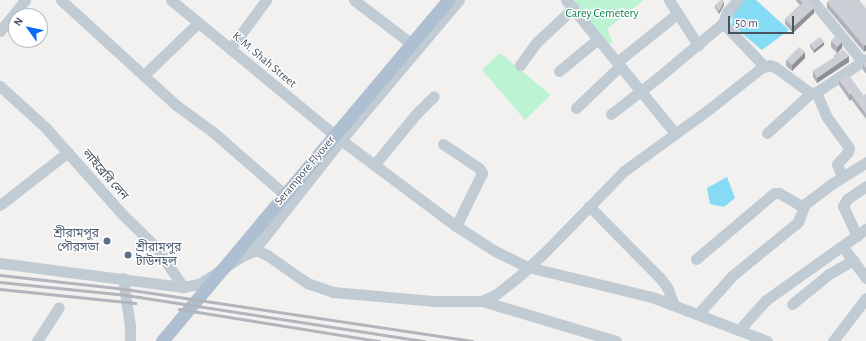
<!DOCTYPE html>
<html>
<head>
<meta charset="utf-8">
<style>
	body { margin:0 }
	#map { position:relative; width:866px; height:341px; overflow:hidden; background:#f3f1f0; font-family:"Alegreya Sans","Noto Sans Bengali",sans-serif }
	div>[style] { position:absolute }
	.green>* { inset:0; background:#bcf3d3 }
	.water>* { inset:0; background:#86dbf4 }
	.minor>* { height:11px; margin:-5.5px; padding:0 5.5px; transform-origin:5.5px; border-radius:5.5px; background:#c0cbd3 }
	.major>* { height:13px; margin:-6.5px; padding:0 6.5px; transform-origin:6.5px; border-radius:6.5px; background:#aebfd1 }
	.rail>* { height:2.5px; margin:-1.25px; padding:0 1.25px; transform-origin:1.25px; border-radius:1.25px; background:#b2b6bc }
	.wall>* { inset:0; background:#afb2b8 }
	.shaded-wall>* { inset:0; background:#8f9196 }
	.building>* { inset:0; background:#cccfd6 }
	.dots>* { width:11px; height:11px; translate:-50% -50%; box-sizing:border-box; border:2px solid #fff; border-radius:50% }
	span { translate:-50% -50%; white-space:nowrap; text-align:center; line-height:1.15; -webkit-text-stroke:3px #fff; paint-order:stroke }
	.park-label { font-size:12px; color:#0f844c }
	.street-label { font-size:12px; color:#475460 }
	.service-label { font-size:12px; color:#4e5e75 }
	.right { translate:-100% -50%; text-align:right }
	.left { translate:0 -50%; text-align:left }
	.north { position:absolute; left:8px; top:8px; width:40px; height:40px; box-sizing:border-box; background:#fff; border:1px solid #b5bbbf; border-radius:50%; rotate:303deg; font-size:11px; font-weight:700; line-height:16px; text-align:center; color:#475460 }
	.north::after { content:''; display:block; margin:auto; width:14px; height:18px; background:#096cf5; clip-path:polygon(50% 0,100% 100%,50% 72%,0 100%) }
	.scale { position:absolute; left:728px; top:16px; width:66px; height:18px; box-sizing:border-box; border:2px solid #475460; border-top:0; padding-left:5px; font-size:12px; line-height:14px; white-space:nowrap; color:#475460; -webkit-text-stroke:3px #fff; paint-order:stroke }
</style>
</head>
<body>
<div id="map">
	<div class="green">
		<i style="clip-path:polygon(572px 0,644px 0,607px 29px,613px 42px,607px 45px)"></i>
		<i style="clip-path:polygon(500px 53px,551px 95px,525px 120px,482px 70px)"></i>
	</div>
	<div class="water">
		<i style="clip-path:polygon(743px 0,756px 0,789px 30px,762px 50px,732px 25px,733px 10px)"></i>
		<i style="clip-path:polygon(727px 177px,735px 198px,724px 207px,710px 204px,707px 188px)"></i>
	</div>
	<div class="minor">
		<i style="left:61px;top:0;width:156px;rotate:42.4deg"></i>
		<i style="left:176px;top:105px;width:46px;rotate:36.1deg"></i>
		<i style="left:213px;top:132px;width:103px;rotate:41.1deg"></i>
		<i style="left:171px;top:0;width:220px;rotate:39.5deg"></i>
		<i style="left:341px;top:140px;width:144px;rotate:36.8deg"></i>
		<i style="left:456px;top:226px;width:46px;rotate:32.7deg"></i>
		<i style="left:495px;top:251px;width:37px;rotate:26deg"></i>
		<i style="left:528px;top:267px;width:128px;rotate:13.6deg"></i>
		<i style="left:652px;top:297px;width:123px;rotate:20.9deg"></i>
		<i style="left:354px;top:0;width:79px;rotate:37.3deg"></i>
		<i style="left:566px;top:0;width:172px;rotate:50.7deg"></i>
		<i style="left:669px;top:0;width:54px;rotate:57.2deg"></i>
		<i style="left:738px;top:0;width:16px;rotate:133deg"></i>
		<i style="left:727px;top:12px;width:12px;rotate:110deg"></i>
		<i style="left:723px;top:23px;width:59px;rotate:46.4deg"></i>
		<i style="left:812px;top:0;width:79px;rotate:50.7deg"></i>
		<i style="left:0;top:31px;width:40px;rotate:-51deg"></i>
		<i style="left:230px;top:49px;width:61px;rotate:-53.7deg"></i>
		<i style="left:617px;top:62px;width:77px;rotate:-38.7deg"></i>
		<i style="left:520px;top:65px;width:29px;rotate:-54deg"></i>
		<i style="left:537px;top:42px;width:50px;rotate:-43.4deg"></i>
		<i style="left:559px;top:71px;width:50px;rotate:-39.4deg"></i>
		<i style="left:144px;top:75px;width:75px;rotate:-43.9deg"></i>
		<i style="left:0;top:86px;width:62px;rotate:42.4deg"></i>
		<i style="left:46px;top:128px;width:115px;rotate:48.5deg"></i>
		<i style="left:122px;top:214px;width:49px;rotate:44.2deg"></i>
		<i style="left:157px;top:248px;width:47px;rotate:56.3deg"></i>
		<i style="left:816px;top:92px;width:26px;rotate:67deg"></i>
		<i style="left:826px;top:116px;width:39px;rotate:54deg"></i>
		<i style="left:849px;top:148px;width:4px;rotate:104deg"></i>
		<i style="left:848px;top:152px;width:16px;rotate:133deg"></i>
		<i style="left:837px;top:164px;width:14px;rotate:69deg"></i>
		<i style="left:576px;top:108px;width:61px;rotate:-43.7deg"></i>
		<i style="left:611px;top:114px;width:62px;rotate:-37.8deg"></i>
		<i style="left:660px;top:76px;width:82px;rotate:-40.1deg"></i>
		<i style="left:767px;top:133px;width:59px;rotate:-42.3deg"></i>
		<i style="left:443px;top:144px;width:43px;rotate:33.7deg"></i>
		<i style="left:479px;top:168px;width:6px;rotate:59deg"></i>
		<i style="left:482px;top:173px;width:59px;rotate:116.1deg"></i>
		<i style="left:374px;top:165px;width:66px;rotate:-50.5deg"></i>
		<i style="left:416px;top:114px;width:25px;rotate:-45deg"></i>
		<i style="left:0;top:205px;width:86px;rotate:-37.9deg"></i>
		<i style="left:589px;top:206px;width:101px;rotate:45.4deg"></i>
		<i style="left:660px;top:278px;width:11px;rotate:52deg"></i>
		<i style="left:667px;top:287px;width:19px;rotate:69deg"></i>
		<i style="left:857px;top:236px;width:33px;rotate:-115deg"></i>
		<i style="left:843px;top:206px;width:8px;rotate:-60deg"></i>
		<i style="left:847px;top:199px;width:23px;rotate:-34deg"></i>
		<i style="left:842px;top:246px;width:40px;rotate:53deg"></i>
		<i style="left:254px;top:250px;width:140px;rotate:-51.7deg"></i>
		<i style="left:341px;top:140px;width:183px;rotate:-49.9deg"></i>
		<i style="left:696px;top:259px;width:102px;rotate:-40.2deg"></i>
		<i style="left:774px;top:193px;width:5px"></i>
		<i style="left:779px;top:193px;width:28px;rotate:30deg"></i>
		<i style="left:0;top:263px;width:185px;rotate:7.5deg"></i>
		<i style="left:183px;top:287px;width:16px;rotate:-11deg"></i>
		<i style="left:199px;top:284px;width:54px;rotate:-32.8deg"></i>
		<i style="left:244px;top:255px;width:14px;rotate:-21deg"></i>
		<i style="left:257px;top:250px;width:11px;rotate:27deg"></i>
		<i style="left:267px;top:255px;width:49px;rotate:35deg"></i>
		<i style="left:307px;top:283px;width:28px;rotate:19deg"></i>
		<i style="left:333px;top:292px;width:100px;rotate:5.1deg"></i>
		<i style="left:433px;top:301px;width:49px"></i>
		<i style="left:482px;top:301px;width:14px;rotate:-25deg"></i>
		<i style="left:495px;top:295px;width:28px;rotate:-38deg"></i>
		<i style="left:517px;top:278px;width:35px;rotate:-43deg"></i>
		<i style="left:543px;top:254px;width:116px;rotate:-45.7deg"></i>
		<i style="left:624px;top:171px;width:104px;rotate:-36deg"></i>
		<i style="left:708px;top:110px;width:68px;rotate:-38.4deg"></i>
		<i style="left:761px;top:68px;width:9px;rotate:-18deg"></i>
		<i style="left:770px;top:65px;width:5px;rotate:22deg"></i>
		<i style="left:775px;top:67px;width:42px;rotate:36.3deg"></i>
		<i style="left:809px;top:92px;width:6px;rotate:9deg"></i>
		<i style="left:815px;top:93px;width:61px;rotate:-33.7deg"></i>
		<i style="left:123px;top:278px;width:49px;rotate:81.7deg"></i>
		<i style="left:130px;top:326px;width:15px;rotate:90deg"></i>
		<i style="left:482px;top:301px;width:140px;rotate:16.6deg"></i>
		<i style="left:792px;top:304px;width:48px;rotate:-39deg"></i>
		<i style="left:829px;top:274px;width:28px;rotate:-30deg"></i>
		<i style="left:698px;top:314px;width:52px;rotate:-48.1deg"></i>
		<i style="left:733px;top:275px;width:84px;rotate:-39.2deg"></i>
		<i style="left:798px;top:222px;width:19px;rotate:-69deg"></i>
		<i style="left:805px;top:204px;width:35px;rotate:-37deg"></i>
		<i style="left:833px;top:183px;width:39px;rotate:-32deg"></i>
		<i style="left:739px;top:330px;width:40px;rotate:-48deg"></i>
		<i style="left:766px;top:300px;width:123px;rotate:-35.4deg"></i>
		<i style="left:37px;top:341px;width:40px;rotate:-57.1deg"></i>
		<i style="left:833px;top:341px;width:54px;rotate:-52.5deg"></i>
	</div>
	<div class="major">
		<i style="left:162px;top:341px;width:445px;rotate:-50deg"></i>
	</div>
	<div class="rail">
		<i style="left:0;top:275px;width:126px;rotate:6.4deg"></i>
		<i style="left:125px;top:289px;width:351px;rotate:8.5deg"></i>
		<i style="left:0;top:282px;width:127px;rotate:5.9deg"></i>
		<i style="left:126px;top:295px;width:302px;rotate:8.8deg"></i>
		<i style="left:0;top:289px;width:136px;rotate:5.9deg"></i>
		<i style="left:179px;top:309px;width:203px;rotate:9.1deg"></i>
	</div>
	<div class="wall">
		<i style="clip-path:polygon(796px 0,808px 0,814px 13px,793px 33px,785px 24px,785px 19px,800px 5px,796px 1px)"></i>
		<i style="clip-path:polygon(829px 0,859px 0,866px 9px,866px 50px,864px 52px,827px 8px,827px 2px,829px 1px)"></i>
		<i style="clip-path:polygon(715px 5px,724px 5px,719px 14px,715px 8px)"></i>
		<i style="clip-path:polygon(831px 41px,842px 48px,838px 52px,849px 62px,817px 83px,813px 77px,813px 71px,834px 58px,834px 56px,837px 53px,831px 47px)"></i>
		<i style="clip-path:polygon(810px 44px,824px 45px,814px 53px,810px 47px)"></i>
		<i style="clip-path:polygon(805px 58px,792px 71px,786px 66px,786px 60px)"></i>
		<i style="clip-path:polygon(866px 61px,866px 74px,863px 70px,863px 64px)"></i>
		<i style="clip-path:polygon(839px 80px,864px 96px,866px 94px,866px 119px,851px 99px,850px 101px,839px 85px)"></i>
	</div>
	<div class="shaded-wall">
		<i style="clip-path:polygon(724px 2px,724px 5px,719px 14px,719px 11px)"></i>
		<i style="clip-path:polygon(814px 8px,814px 13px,793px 33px,793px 27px)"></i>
		<i style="clip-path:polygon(824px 42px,824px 45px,814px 53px,814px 50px)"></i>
		<i style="clip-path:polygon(842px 42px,842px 48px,837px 53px,837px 47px)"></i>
		<i style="clip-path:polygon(866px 45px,866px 50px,864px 52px,864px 46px)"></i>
		<i style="clip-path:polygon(805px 52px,805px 58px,792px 71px,792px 65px)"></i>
		<i style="clip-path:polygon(849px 56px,849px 62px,817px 83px,817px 78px)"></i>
		<i style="clip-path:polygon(851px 94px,851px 99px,850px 101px,850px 95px)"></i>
	</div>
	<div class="building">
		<i style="clip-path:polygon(721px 0,723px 0,724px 2px,719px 11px,715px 5px)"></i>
		<i style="clip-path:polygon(800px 0,808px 0,814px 8px,793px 27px,785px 19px,803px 3px)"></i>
		<i style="clip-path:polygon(830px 0,859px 0,866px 9px,866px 45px,864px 46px,827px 2px)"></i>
		<i style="clip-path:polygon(836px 35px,842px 42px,837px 47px,831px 41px)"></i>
		<i style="clip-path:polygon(820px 37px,824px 42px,814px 50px,810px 44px)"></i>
		<i style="clip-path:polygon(799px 47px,805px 52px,792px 65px,786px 60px)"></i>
		<i style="clip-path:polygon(843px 49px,849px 56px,817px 78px,813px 71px,835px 58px,834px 56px)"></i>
		<i style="clip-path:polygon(866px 61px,866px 68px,863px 64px)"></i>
		<i style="clip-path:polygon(848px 74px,864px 96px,866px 94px,866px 114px,851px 94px,850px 95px,839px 80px)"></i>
	</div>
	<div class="dots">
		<i style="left:107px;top:241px;background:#5c6f8a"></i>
		<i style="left:128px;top:255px;background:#5c6f8a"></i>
	</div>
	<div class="park-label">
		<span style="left:602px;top:14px">Carey Cemetery</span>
	</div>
	<div class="street-label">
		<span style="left:264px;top:60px;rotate:40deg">K. M. Shah Street</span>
		<span style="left:305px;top:171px;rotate:-50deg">Serampore Flyover</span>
		<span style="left:105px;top:175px;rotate:49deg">লাইব্রেরি লেন</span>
	</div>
	<div class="service-label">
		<span class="right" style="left:99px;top:241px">শ্রীরামপুর<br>পৌরসভা</span>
		<span class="left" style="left:136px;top:255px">শ্রীরামপুর<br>টাউনহল</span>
	</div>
	<div class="north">N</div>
	<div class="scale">50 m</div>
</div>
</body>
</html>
